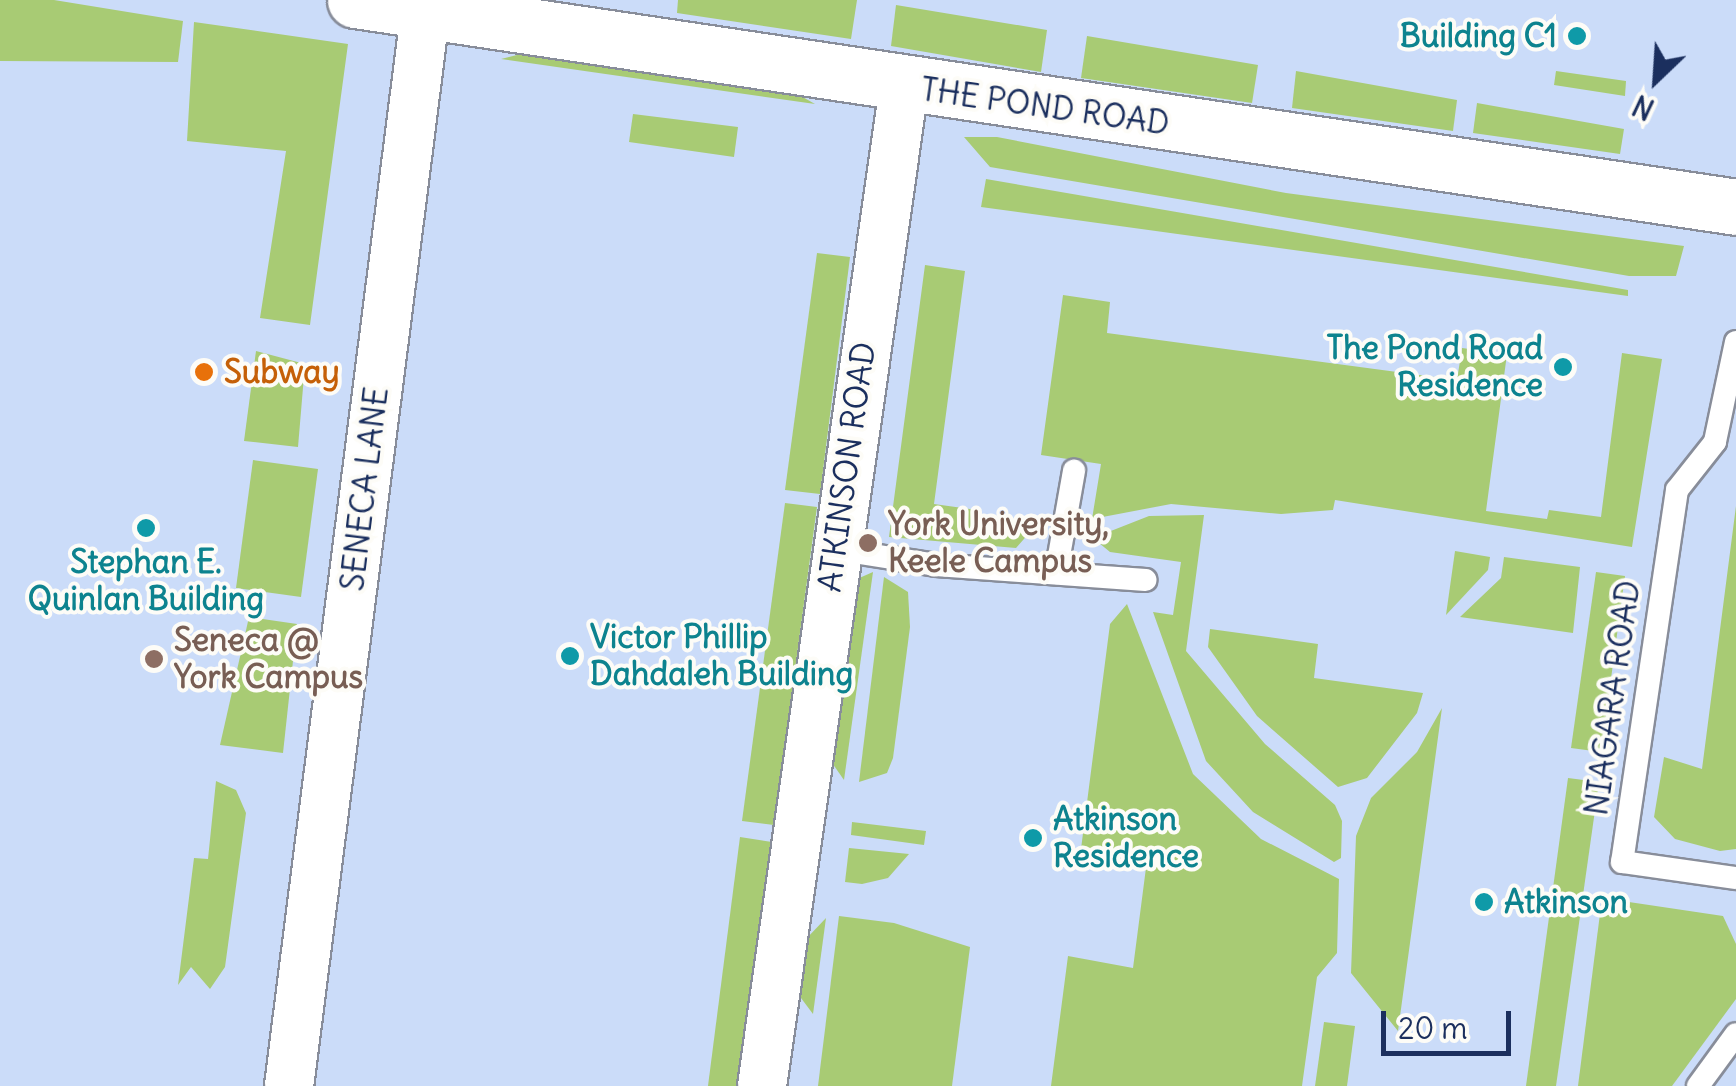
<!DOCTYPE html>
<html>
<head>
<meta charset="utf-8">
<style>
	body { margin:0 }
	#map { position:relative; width:1736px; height:1086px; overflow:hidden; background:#f5ebd5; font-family:Delius,sans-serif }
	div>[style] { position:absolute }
	.built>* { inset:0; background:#cbdcf9 }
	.green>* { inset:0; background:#a8cb74 }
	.roads { filter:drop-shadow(2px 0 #888d9a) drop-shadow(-2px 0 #888d9a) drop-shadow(0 2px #888d9a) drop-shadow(0 -2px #888d9a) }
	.service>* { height:22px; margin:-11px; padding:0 11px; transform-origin:11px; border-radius:11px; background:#fff }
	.minor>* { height:48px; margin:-24px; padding:0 24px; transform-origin:24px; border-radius:24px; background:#fff }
	.tertiary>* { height:55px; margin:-27.5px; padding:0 27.5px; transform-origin:27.5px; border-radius:27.5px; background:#fff }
	.dots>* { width:28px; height:28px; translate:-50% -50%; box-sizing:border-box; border:5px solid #fdfcf7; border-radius:50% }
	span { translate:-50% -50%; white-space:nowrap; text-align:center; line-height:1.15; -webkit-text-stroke:8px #fdfcf7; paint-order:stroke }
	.culture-label { font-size:32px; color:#0d838f; font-weight:700 }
	.right { translate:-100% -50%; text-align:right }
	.left { translate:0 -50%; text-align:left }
	.street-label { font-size:32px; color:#1b2f5e }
	.food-label { font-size:32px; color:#c56008; font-weight:700 }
	.education-label { font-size:32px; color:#785e54; font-weight:700 }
	.north { position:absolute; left:1606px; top:30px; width:100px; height:100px; -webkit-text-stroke:8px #fdfcf7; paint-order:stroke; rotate:205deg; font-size:28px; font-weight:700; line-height:40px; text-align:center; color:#1b2f5e }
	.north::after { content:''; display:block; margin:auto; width:35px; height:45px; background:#1b2f5e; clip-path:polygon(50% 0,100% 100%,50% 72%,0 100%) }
	.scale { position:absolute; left:1381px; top:1011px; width:130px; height:45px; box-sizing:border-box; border:5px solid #1b2f5e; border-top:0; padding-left:12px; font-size:30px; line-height:35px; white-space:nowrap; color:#1b2f5e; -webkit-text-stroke:8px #fdfcf7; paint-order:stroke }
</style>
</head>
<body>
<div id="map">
	<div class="built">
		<i style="clip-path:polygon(0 0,1736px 0,1736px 1086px,0 1086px)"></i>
	</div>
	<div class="green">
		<i style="clip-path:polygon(0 0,54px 0,183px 21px,178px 62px,0 61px)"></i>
		<i style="clip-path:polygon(678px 0,857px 0,851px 39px,677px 13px)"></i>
		<i style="clip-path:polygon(896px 5px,1047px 30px,1041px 72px,891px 46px)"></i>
		<i style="clip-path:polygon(194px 22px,348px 44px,310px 325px,260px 318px,286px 151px,187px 141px)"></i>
		<i style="clip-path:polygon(1087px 36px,1258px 65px,1252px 103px,1081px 78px)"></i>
		<i style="clip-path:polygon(529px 52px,792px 91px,815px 104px,501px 59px)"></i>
		<i style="clip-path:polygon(1296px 71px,1457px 100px,1453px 131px,1292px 108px)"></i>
		<i style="clip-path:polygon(1556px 71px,1626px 81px,1625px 96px,1554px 85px)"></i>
		<i style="clip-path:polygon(1477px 103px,1624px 129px,1620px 154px,1473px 133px)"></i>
		<i style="clip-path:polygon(633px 114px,738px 127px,734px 157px,629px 142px)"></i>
		<i style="clip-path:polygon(964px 137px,997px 137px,1286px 193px,1684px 246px,1676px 276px,1629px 276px,990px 167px)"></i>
		<i style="clip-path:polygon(986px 179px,1628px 290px,1628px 296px,981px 207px)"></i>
		<i style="clip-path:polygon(817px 253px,850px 257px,820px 494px,785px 490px)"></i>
		<i style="clip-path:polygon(925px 265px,965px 271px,934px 504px,977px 510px,976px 524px,1031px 531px,1016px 548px,889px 537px)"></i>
		<i style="clip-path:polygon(1063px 295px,1110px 302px,1107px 333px,1457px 380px,1462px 348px,1507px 354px,1486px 511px,1547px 519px,1549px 510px,1601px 517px,1622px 353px,1662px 359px,1632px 547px,1335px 500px,1333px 510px,1281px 514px,1171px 504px,1092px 519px,1101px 464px,1041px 455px)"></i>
		<i style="clip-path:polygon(256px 351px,305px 364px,298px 447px,244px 441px)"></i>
		<i style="clip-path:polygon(253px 460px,318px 469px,301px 597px,236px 588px)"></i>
		<i style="clip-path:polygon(785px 503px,817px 507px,774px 825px,742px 821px)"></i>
		<i style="clip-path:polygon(1736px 506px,1736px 849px,1720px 851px,1675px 839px,1654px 817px,1664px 757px,1702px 769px)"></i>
		<i style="clip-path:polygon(1204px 515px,1186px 651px,1265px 744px,1335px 805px,1342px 821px,1341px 858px,1334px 862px,1253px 812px,1206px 761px,1153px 612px,1173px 615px,1181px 562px,1110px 552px,1093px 538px,1149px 516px)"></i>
		<i style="clip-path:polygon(1455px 551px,1490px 557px,1488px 570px,1446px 615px)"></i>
		<i style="clip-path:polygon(1504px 557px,1580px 567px,1573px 633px,1460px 617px,1501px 578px)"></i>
		<i style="clip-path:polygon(873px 572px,844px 780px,830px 760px,857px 579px)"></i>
		<i style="clip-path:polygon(1596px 572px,1625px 576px,1601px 752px,1571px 748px)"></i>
		<i style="clip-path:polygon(884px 577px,908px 592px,910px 627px,893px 758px,887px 773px,859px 782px)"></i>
		<i style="clip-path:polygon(1127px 604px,1193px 774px,1261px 839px,1339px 879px,1337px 953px,1317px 977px,1302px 1086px,1051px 1086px,1068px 956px,1133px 968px,1147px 860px,1081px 849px,1110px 624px)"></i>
		<i style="clip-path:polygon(249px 617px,297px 624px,283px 753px,220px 745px)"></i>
		<i style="clip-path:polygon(1210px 629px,1318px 644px,1314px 678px,1423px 693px,1417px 713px,1367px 778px,1338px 787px,1257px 716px,1208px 647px)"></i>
		<i style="clip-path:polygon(1442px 708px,1398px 1031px,1351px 973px,1356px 836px,1371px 798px,1417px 752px)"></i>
		<i style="clip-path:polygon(1568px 778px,1599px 782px,1556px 1086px,1526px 1086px)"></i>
		<i style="clip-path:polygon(216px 781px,236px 790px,246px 813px,225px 967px,210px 989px,191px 967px,178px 985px,194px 858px,208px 859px)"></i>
		<i style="clip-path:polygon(852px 822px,926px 831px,924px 845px,851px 835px)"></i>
		<i style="clip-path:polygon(740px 837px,772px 842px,741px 1086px,708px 1086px)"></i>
		<i style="clip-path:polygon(849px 848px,909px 854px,888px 878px,862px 884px,845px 882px)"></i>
		<i style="clip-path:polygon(1602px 898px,1723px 916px,1736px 944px,1736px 999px,1672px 1086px,1578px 1086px)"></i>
		<i style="clip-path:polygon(839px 916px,894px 923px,970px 947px,952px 1086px,818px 1086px)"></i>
		<i style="clip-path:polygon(826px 918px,813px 1014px,798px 994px,806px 939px)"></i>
		<i style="clip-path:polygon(1324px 1022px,1355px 1026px,1347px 1086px,1315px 1086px)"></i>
	</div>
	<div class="roads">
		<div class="service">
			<i style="left:1736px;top:342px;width:102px;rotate:101.9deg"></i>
			<i style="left:1715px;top:442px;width:61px;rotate:128.4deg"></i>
			<i style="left:1677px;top:490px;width:376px;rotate:98.4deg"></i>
			<i style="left:1622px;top:862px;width:115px;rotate:8deg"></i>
			<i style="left:834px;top:549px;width:103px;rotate:8.9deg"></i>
			<i style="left:936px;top:565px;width:210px;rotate:4.1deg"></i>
			<i style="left:1056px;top:573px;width:104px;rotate:-80deg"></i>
			<i style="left:1698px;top:1086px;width:64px;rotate:-53.8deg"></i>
		</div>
		<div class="minor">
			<i style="left:289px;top:1086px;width:1095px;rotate:-82.76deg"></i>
			<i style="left:762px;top:1086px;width:1009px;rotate:-81.91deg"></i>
		</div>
		<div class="tertiary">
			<i style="left:355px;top:0;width:1396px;rotate:8.52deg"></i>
		</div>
	</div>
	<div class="dots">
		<i style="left:1577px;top:36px;background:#0f9aa8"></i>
		<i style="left:1563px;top:367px;background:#0f9aa8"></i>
		<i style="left:204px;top:372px;background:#e8710a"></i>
		<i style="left:146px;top:528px;background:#0f9aa8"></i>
		<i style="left:868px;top:543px;background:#8d6e63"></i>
		<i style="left:570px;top:656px;background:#0f9aa8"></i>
		<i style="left:154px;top:659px;background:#8d6e63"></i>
		<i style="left:1033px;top:838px;background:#0f9aa8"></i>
		<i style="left:1484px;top:902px;background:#0f9aa8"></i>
	</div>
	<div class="culture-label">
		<span class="right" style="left:1557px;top:36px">Building C1</span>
		<span class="right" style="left:1543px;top:367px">The Pond Road<br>Residence</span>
		<span style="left:146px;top:581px">Stephan E.<br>Quinlan Building</span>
		<span class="left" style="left:590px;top:656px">Victor Phillip<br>Dahdaleh Building</span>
		<span class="left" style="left:1053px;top:838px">Atkinson<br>Residence</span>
		<span class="left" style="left:1504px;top:902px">Atkinson</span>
	</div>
	<div class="street-label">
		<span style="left:1045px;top:107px;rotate:8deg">THE POND ROAD</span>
		<span style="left:847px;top:467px;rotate:-82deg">ATKINSON ROAD</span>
		<span style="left:365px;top:489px;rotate:-83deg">SENECA LANE</span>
		<span style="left:1613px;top:698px;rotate:-82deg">NIAGARA ROAD</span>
	</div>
	<div class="food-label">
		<span class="left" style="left:224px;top:372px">Subway</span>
	</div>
	<div class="education-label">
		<span class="left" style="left:888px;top:543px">York University,<br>Keele Campus</span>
		<span class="left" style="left:174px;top:659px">Seneca @<br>York Campus</span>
	</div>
	<div class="north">N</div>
	<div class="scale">20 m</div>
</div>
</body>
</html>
